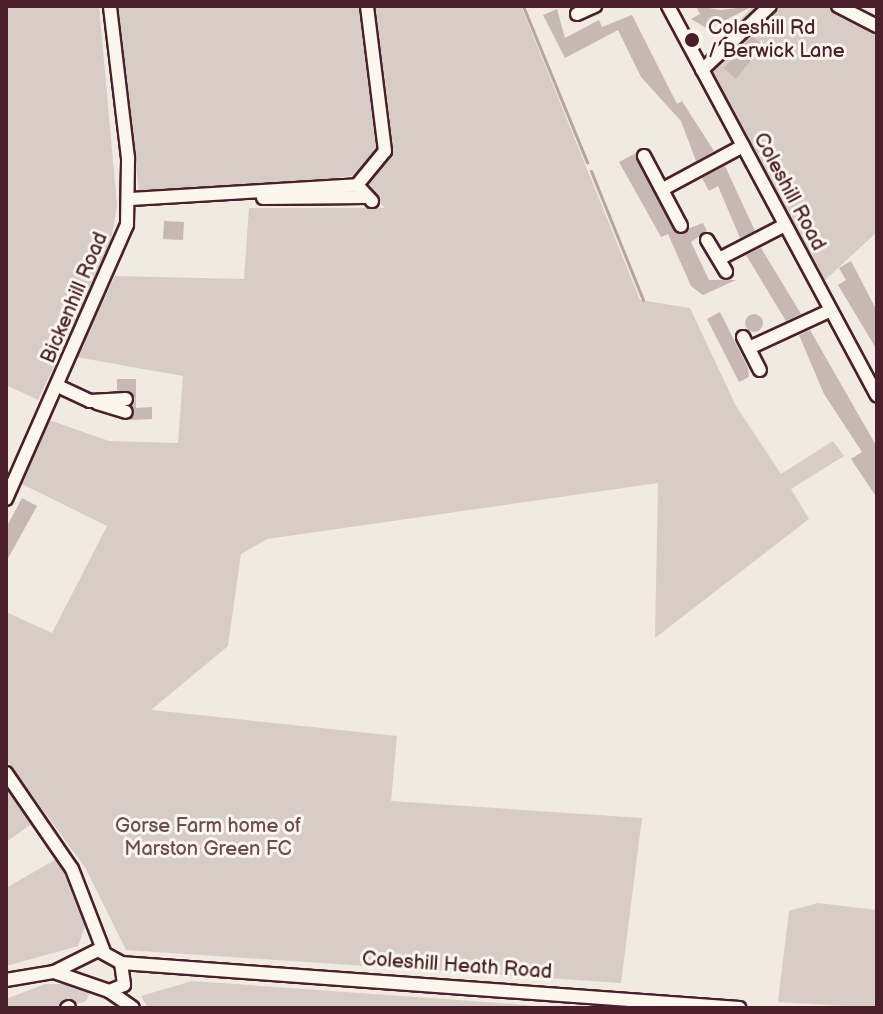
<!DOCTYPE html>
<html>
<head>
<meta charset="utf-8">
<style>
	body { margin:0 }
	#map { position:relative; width:883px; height:1014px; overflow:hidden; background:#f0eae0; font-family:"Balsamiq Sans",sans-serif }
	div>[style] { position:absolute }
	.green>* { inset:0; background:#d8ccc6 }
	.stream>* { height:3px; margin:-1.5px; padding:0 1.5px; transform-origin:1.5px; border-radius:1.5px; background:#b8a4a2 }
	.building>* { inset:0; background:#c8b8b3 }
	.round { border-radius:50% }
	.roads { filter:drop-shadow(2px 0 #4a1f2b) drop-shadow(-2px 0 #4a1f2b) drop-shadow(0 2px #4a1f2b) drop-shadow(0 -2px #4a1f2b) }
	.minor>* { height:12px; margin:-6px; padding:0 6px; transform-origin:6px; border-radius:6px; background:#fbf7ec }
	.dots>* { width:22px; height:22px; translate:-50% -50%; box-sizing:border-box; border:4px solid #fbf7ec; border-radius:50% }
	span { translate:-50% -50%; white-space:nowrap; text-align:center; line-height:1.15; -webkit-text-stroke:6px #fbf7ec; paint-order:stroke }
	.poi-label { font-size:20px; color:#4a1f2b }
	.left { translate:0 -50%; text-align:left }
	.street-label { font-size:20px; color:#4a1f2b }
	.park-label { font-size:20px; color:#6e4a52 }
	.frame { position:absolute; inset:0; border:8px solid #4a1f2b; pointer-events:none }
</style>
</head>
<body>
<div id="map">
	<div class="green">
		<i style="clip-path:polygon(6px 6px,99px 6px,117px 205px,110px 247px,38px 400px,6px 385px)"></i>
		<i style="clip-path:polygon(118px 6px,521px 6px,640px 300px,690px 308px,736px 406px,781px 474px,833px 441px,844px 456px,791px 489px,809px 519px,655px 638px,658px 483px,267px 539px,241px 554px,228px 646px,151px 710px,397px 736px,391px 801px,642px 818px,621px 983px,126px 950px,86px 869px,6px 759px,6px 612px,52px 633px,107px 526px,18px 482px,49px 420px,109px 441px,178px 443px,183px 376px,76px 357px,115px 276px,244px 279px,249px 208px,385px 208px,358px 175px,248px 190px,139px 192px)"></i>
		<i style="clip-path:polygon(753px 6px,853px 6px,877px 17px,877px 232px,824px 281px,705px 59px)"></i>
		<i style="clip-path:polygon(6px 787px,33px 823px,6px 842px)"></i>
		<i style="clip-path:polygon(58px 858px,85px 926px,78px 946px,6px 966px,6px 888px)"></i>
		<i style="clip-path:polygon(818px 903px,877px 910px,877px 1008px,778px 1002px,789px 911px)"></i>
		<i style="clip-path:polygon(192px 981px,515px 1004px,554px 1008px,148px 1008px,141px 996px)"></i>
		<i style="clip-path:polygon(45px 984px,75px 984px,90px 993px,85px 1002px,52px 1008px,6px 1008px,6px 999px)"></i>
	</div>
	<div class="stream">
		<i style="left:523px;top:6px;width:169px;rotate:67.7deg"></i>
		<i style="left:591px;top:171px;width:139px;rotate:68deg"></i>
	</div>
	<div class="building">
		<i style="clip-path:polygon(696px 6px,721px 10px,753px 6px,708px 29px,691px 19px,700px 14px)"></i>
		<i style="clip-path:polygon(557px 9px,565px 38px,599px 20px,602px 27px,632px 15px,677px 104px,682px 101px,714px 151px,696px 161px,681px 121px,641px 77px,618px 30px,565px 58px,543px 15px)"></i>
		<i style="clip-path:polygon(752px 36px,763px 45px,736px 79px,724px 68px)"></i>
		<i style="clip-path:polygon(636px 153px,676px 233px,703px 223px,707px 231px,691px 242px,709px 280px,736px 280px,703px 295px,691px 286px,668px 234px,661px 237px,619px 162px)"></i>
		<i style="clip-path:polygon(725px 166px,755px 231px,740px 238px,718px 186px,709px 191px,702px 178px)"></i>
		<i style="clip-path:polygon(164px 221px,184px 222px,183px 240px,163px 239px)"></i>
		<i style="clip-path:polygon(761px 248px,801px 314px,786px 321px,746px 255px)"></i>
		<i style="clip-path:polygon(851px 261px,877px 311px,877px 350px,838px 285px,846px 280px,839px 268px)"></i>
		<i style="clip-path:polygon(720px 312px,748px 368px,749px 377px,739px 382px,707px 319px)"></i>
		<i class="round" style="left:745px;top:314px;width:18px;height:18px"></i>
		<i style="clip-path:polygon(810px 330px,877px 447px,877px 498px,851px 459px,862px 452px,824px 394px,799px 335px)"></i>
		<i style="clip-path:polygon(117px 379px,136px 379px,136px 408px,152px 407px,152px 419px,130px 420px,135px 398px,117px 390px)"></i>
		<i style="clip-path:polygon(22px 498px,37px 506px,6px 562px,6px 528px)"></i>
	</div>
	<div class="roads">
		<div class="minor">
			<i style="left:668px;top:6px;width:442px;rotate:61.8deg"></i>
			<i style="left:838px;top:6px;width:44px;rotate:27.1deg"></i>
			<i style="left:577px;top:14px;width:20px;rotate:-24deg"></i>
			<i style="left:702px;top:70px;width:93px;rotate:-43.3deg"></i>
			<i style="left:644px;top:156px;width:79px;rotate:62.1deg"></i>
			<i style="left:357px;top:185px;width:44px;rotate:-50.5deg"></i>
			<i style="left:385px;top:151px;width:146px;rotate:-97.1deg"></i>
			<i style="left:663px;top:189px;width:91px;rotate:-28.3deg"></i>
			<i style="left:263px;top:198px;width:102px;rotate:-0.6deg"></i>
			<i style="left:131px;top:199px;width:226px;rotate:-3.5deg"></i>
			<i style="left:357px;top:185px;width:22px;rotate:47deg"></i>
			<i style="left:707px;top:240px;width:37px;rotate:59deg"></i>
			<i style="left:719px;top:259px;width:74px;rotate:-27.3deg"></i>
			<i style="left:743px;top:337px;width:37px;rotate:63deg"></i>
			<i style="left:749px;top:348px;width:88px;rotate:-24.8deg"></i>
			<i style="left:60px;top:387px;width:33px;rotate:25deg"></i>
			<i style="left:90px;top:401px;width:36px;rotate:-3deg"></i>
			<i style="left:97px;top:403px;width:30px;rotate:17deg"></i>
			<i style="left:6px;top:499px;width:300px;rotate:-66.2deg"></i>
			<i style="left:127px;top:225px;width:67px;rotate:-89.1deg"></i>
			<i style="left:128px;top:158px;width:153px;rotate:-96.8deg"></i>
			<i style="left:6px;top:773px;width:116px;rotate:55.5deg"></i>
			<i style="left:72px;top:869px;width:89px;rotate:68.9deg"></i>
			<i style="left:121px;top:963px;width:620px;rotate:4.16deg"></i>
			<i style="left:6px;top:980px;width:49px;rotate:-9.5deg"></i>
			<i style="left:54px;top:972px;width:49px;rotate:-26.6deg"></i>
			<i style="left:98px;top:950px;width:26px;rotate:29deg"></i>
			<i style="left:121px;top:963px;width:22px;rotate:82deg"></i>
			<i style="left:124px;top:985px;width:16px;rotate:158deg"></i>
			<i style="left:109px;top:991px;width:58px;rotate:-160.9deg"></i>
			<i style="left:109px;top:991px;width:29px;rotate:35deg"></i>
			<i style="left:67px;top:1008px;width:2px;rotate:-27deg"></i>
		</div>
	</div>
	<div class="dots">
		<i style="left:692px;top:40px;background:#4a1f2b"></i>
	</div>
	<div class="poi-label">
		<span class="left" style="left:708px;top:40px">Coleshill Rd<br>/ Berwick Lane</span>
	</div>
	<div class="street-label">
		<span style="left:789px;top:192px;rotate:62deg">Coleshill Road</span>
		<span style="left:75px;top:298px;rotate:-67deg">Bickenhill Road</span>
		<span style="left:457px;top:966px;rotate:4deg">Coleshill Heath Road</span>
	</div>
	<div class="park-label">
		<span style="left:208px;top:838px">Gorse Farm home of<br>Marston Green FC</span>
	</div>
	<div class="frame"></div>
</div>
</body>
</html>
